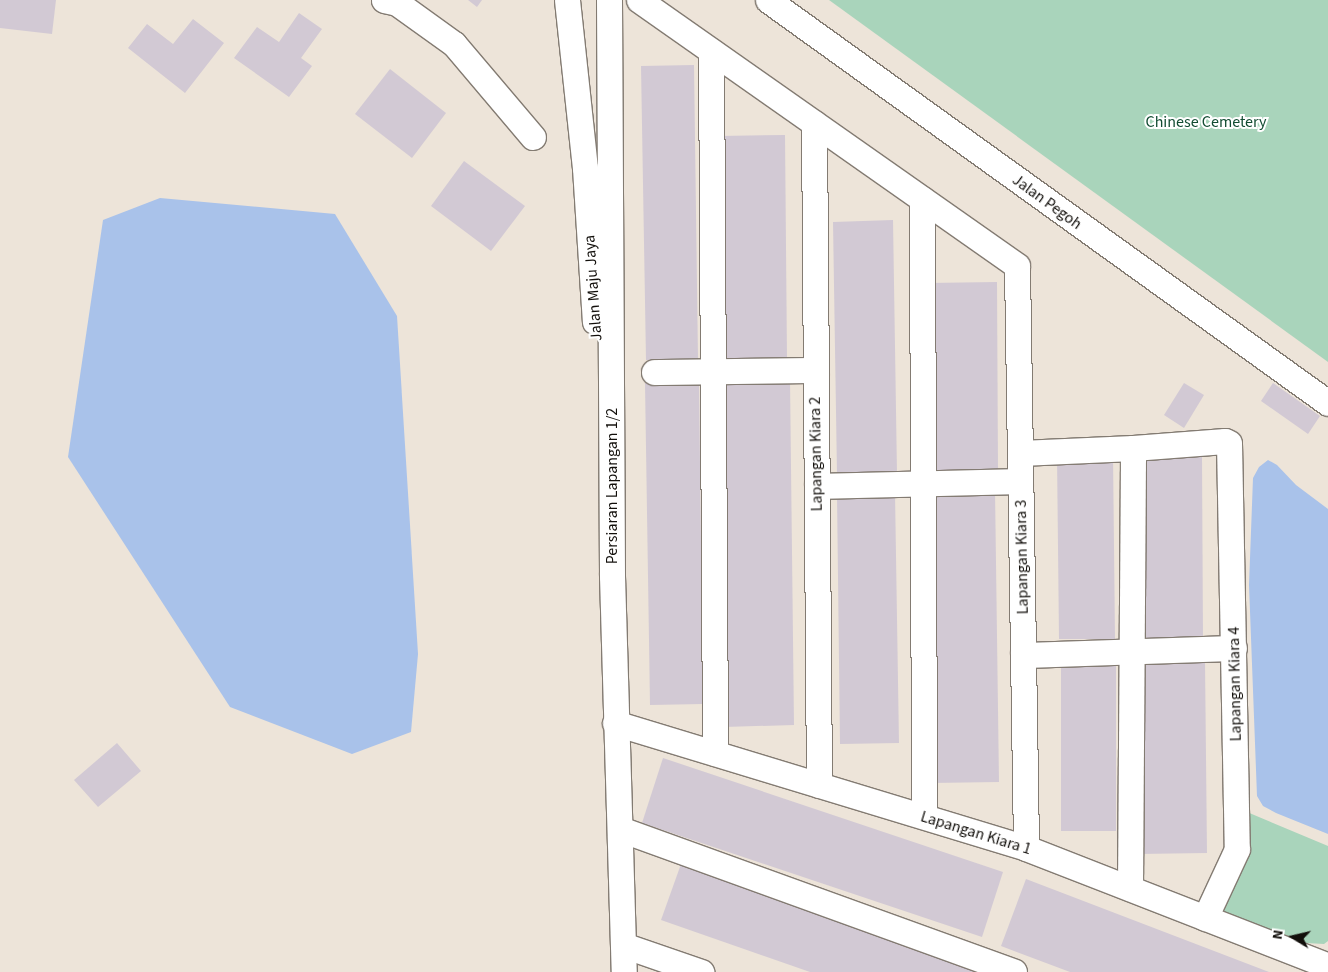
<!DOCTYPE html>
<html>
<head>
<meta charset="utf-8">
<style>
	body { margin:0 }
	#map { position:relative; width:1328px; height:972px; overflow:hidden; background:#ede4d9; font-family:"Source Sans 3",sans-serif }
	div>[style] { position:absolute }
	.green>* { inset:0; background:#a9d4bb }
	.water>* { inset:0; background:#a9c2ea }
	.building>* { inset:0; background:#d2c9d4 }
	.roads { filter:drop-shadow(1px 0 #837b72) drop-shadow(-1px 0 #837b72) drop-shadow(0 1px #837b72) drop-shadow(0 -1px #837b72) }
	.minor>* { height:25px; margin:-12.5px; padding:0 12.5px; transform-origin:12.5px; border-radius:12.5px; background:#fff }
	span { translate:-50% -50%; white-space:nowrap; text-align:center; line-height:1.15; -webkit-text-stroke:4px #fff; paint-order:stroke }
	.park-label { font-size:16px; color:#124c32 }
	.street-label { font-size:16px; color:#120f0b }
	.north { position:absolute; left:1268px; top:912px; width:50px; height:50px; -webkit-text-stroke:4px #fff; paint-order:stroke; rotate:279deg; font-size:14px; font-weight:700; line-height:20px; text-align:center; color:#120f0b }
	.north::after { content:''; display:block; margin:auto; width:18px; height:22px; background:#120f0b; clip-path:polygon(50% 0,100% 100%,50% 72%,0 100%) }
</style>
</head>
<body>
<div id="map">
	<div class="green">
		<i style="clip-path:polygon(829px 0,1328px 0,1328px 362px)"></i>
		<i style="clip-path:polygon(1247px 812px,1328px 846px,1328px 941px,1324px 944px,1306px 943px,1221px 914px,1246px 855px)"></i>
	</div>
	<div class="water">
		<i style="clip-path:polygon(160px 198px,335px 214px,397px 316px,418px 654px,411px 732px,352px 754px,230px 707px,68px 457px,103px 220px)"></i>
		<i style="clip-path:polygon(1268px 460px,1277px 465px,1296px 485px,1328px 509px,1328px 834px,1276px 813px,1263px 806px,1257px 796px,1249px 585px,1253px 478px,1259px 467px)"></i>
	</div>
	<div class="building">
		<i style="clip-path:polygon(0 0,56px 0,52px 34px,0 28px)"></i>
		<i style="clip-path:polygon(468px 0,482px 0,477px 7px)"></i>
		<i style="clip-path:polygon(299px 13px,322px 29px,301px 58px,312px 66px,289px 97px,234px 58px,257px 27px,279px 42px)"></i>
		<i style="clip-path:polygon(193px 19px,224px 43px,185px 93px,128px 48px,147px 24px,173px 44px)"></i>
		<i style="clip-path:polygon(694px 65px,698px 359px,646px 360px,641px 66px)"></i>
		<i style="clip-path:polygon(390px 69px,446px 113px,412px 158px,355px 114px)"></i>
		<i style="clip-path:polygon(785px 135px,787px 359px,720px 360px,719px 136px)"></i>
		<i style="clip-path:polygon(464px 161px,525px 206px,491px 251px,431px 206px)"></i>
		<i style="clip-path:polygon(893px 220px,897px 473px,837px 474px,833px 222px)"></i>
		<i style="clip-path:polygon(997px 282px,998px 471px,928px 471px,927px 283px)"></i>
		<i style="clip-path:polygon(790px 379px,794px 725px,724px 727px,719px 380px)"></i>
		<i style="clip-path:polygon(699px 382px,703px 704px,650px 705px,645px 383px)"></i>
		<i style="clip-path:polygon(1184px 383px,1204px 395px,1184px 428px,1164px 415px)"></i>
		<i style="clip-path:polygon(1273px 383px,1320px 416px,1308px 434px,1261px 401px)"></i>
		<i style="clip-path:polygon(1113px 454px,1115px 639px,1059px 639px,1057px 455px)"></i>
		<i style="clip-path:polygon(1202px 457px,1203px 640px,1135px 640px,1134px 458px)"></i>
		<i style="clip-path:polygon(995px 490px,999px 782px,931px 783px,927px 492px)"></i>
		<i style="clip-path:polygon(895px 493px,899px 743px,840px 744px,837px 494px)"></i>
		<i style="clip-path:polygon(1061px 660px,1116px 660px,1116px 831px,1061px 831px)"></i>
		<i style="clip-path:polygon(1205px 661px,1207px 853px,1138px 854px,1136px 662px)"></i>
		<i style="clip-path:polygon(117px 743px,141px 771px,98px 807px,74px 780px)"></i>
		<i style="clip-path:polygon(663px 758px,1003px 872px,982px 937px,642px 823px)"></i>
		<i style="clip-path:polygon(681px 864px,977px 968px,975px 972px,810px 972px,661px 920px)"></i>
		<i style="clip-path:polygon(1026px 879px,1269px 972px,1070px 972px,1001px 946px)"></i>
	</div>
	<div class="roads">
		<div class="minor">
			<i style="left:384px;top:0;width:13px;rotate:13deg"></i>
			<i style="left:397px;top:3px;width:70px;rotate:35.7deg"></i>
			<i style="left:454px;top:44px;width:122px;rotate:49.7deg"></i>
			<i style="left:567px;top:0;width:169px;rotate:83.9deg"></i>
			<i style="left:585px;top:168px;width:154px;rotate:86.3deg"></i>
			<i style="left:609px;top:0;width:576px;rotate:89.7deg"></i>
			<i style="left:612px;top:576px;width:396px;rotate:88.3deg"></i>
			<i style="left:639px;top:0;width:462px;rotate:35.1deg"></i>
			<i style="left:1017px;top:266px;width:582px;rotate:89.11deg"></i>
			<i style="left:768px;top:0;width:690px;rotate:35.74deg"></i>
			<i style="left:711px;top:51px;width:702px;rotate:89.67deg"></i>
			<i style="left:814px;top:123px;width:662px;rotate:89.57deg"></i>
			<i style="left:922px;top:199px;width:617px;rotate:89.81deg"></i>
			<i style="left:654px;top:372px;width:162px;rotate:-0.7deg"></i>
			<i style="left:1020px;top:453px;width:113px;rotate:-2.5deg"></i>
			<i style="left:1133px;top:448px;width:92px;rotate:-4.4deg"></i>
			<i style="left:1225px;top:441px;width:4px;rotate:27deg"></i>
			<i style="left:1229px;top:443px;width:406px;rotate:88.9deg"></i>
			<i style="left:1237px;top:849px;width:76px;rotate:114.9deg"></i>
			<i style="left:817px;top:486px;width:203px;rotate:-1.4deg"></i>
			<i style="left:1023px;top:655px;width:211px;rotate:-1.9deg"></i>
			<i style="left:615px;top:723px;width:430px;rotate:16.9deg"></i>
			<i style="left:1026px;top:848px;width:324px;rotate:21.3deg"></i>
			<i style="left:620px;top:829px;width:419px;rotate:19.9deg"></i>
			<i style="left:1130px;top:888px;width:440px;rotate:-89.6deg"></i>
			<i style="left:623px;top:945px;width:83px;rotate:19.1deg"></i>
		</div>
	</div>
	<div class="park-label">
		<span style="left:1206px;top:122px">Chinese Cemetery</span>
	</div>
	<div class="street-label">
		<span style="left:1047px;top:202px;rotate:36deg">Jalan Pegoh</span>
		<span style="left:593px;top:288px;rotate:-94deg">Jalan Maju Jaya</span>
		<span style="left:816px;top:454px;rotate:-91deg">Lapangan Kiara 2</span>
		<span style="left:612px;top:486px;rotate:-90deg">Persiaran Lapangan 1/2</span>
		<span style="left:1022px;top:557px;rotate:-91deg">Lapangan Kiara 3</span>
		<span style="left:1235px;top:684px;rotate:-91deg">Lapangan Kiara 4</span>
		<span style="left:976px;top:833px;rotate:17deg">Lapangan Kiara 1</span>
	</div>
	<div class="north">N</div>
</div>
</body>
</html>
